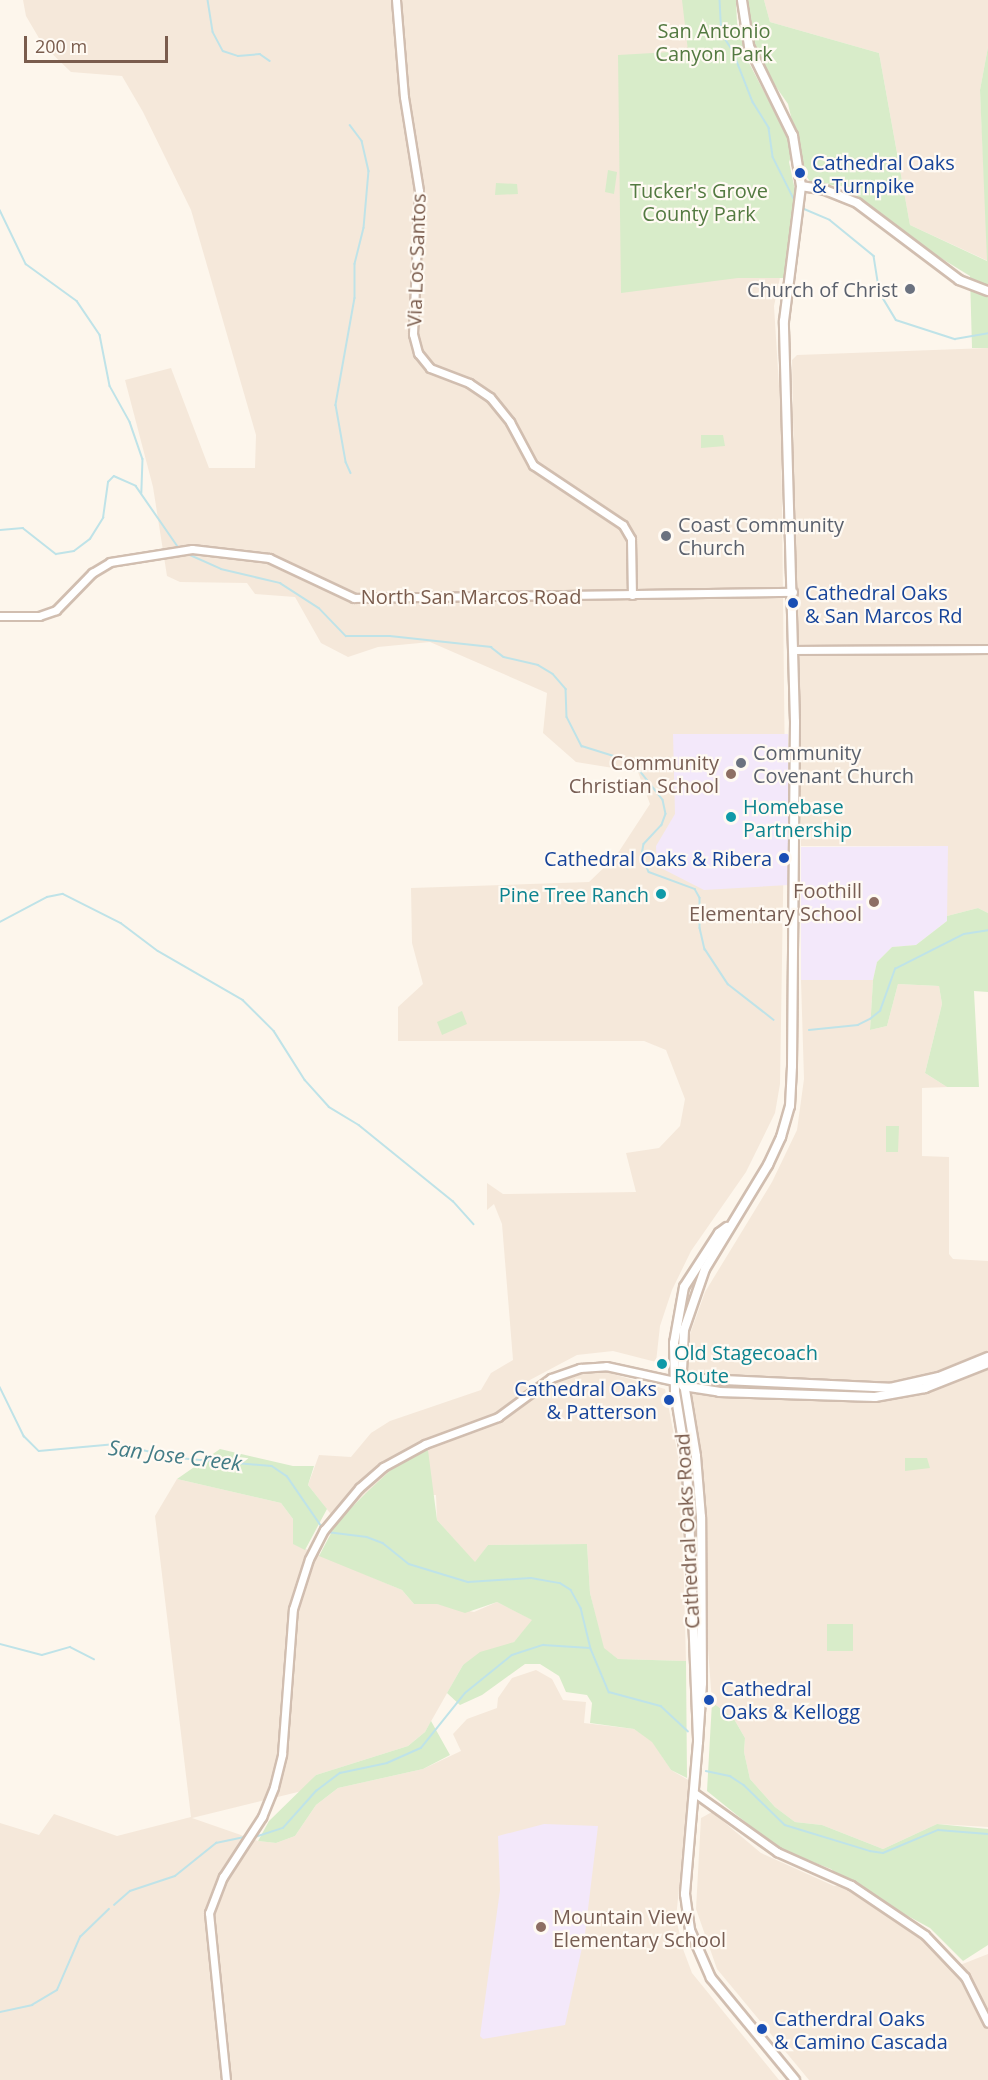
<!DOCTYPE html>
<html>
<head>
<meta charset="utf-8">
<style>
	body { margin:0 }
	#map { position:relative; width:988px; height:2080px; overflow:hidden; background:#fdf6ec; font-family:"Open Sans",sans-serif }
	div>[style] { position:absolute }
	.residential>* { inset:0; background:#f5e8da }
	.education>* { inset:0; background:#f3e8fa }
	.green>* { inset:0; background:#d8ecc9 }
	.stream>* { height:1.5px; margin:-0.75px; padding:0 0.75px; transform-origin:0.75px; border-radius:0.75px; background:#bfe3e8 }
	.roads { filter:drop-shadow(2px 0 #d1beb0) drop-shadow(-2px 0 #d1beb0) drop-shadow(0 2px #d1beb0) drop-shadow(0 -2px #d1beb0) }
	.tertiary>* { height:7px; margin:-3.5px; padding:0 3.5px; transform-origin:3.5px; border-radius:3.5px; background:#fff }
	.secondary>* { height:8px; margin:-4px; padding:0 4px; transform-origin:4px; border-radius:4px; background:#fff }
	.dots>* { width:16px; height:16px; translate:-50% -50%; box-sizing:border-box; border:3px solid #fffaf3; border-radius:50% }
	span { translate:-50% -50%; white-space:nowrap; text-align:center; line-height:1.15; -webkit-text-stroke:4.5px #fffaf3; paint-order:stroke }
	.park-label { font-size:20px; color:#537a41 }
	.transit-label { font-size:20px; color:#164399 }
	.left { translate:0 -50%; text-align:left }
	.right { translate:-100% -50%; text-align:right }
	.street-label { font-size:20px; color:#7a5c4d }
	.worship-label { font-size:20px; color:#5b616d }
	.education-label { font-size:20px; color:#785e54 }
	.culture-label { font-size:20px; color:#0d838f }
	.water-label { font-size:21px; color:#437c86; font-style:italic }
	.scale { position:absolute; left:24px; top:36px; width:144px; height:27px; box-sizing:border-box; border:3px solid #7a5c4d; border-top:0; padding-left:8px; font-size:18px; line-height:21px; white-space:nowrap; color:#7a5c4d; -webkit-text-stroke:4px #fffaf3; paint-order:stroke }
</style>
</head>
<body>
<div id="map">
	<div class="residential">
		<i style="clip-path:polygon(23px 0,684px 0,711px 77px,796px 202px,774px 306px,781px 418px,785px 776px,780px 1084px,775px 1113px,746px 1172px,691px 1251px,672px 1290px,660px 1326px,656px 1362px,613px 1351px,577px 1355px,528px 1381px,536px 1391px,589px 1367px,665px 1389px,681px 1471px,686px 1661px,618px 1659px,603px 1648px,590px 1593px,587px 1544px,488px 1545px,475px 1563px,437px 1520px,436px 1495px,365px 1494px,337px 1522px,308px 1485px,319px 1455px,351px 1457px,371px 1433px,390px 1421px,481px 1390px,491px 1373px,513px 1360px,502px 1224px,494px 1204px,487px 1210px,487px 1183px,503px 1194px,636px 1192px,626px 1153px,659px 1148px,680px 1126px,685px 1099px,666px 1050px,644px 1041px,398px 1041px,398px 1007px,423px 984px,412px 943px,411px 888px,589px 882px,616px 856px,650px 804px,638px 772px,576px 762px,543px 733px,547px 693px,430px 642px,378px 647px,348px 657px,321px 643px,295px 597px,255px 594px,247px 583px,180px 582px,167px 576px,153px 487px,125px 380px,171px 368px,209px 468px,255px 468px,256px 435px,191px 210px,143px 112px,122px 76px,71px 72px,43px 45px,26px 16px)"></i>
		<i style="clip-path:polygon(764px 0,988px 0,988px 47px,980px 90px,988px 261px,910px 225px,879px 53px,770px 22px)"></i>
		<i style="clip-path:polygon(988px 348px,988px 913px,978px 908px,947px 916px,947px 846px,801px 846px,792px 360px,797px 355px)"></i>
		<i style="clip-path:polygon(801px 980px,873px 980px,870px 1030px,887px 1026px,898px 984px,939px 986px,942px 1004px,925px 1073px,947px 1087px,922px 1088px,922px 1156px,949px 1157px,949px 1254px,953px 1259px,988px 1261px,988px 1827px,937px 1824px,883px 1849px,822px 1825px,795px 1822px,775px 1807px,750px 1779px,744px 1752px,745px 1738px,734px 1719px,712px 1702px,687px 1368px,689px 1337px,705px 1292px,772px 1182px,797px 1130px,804px 1079px)"></i>
		<i style="clip-path:polygon(177px 1479px,281px 1503px,293px 1519px,294px 1544px,402px 1590px,414px 1604px,437px 1604px,474px 1612px,497px 1602px,533px 1620px,514px 1642px,463px 1665px,425px 1732px,408px 1746px,316px 1775px,302px 1791px,192px 1818px,258px 1841px,276px 1843px,295px 1836px,316px 1805px,338px 1788px,423px 1769px,461px 1751px,453px 1734px,467px 1719px,497px 1708px,498px 1698px,512px 1678px,536px 1670px,552px 1679px,563px 1700px,586px 1702px,584px 1723px,634px 1729px,652px 1741px,671px 1770px,690px 1781px,676px 1918px,683px 1949px,692px 1973px,779px 2080px,0 2080px,0 1823px,39px 1835px,54px 1814px,117px 1836px,191px 1817px,155px 1516px)"></i>
		<i style="clip-path:polygon(712px 1812px,761px 1853px,834px 1886px,851px 1885px,874px 1898px,927px 1945px,960px 1965px,988px 1954px,988px 2080px,809px 2080px,717px 1969px,696px 1909px,701px 1818px)"></i>
	</div>
	<div class="education">
		<i style="clip-path:polygon(673px 734px,788px 734px,788px 885px,704px 890px,657px 866px,656px 846px,675px 814px)"></i>
		<i style="clip-path:polygon(948px 846px,947px 921px,916px 945px,892px 947px,877px 962px,873px 980px,801px 980px,801px 847px)"></i>
		<i style="clip-path:polygon(544px 1824px,598px 1826px,585px 1934px,565px 2025px,483px 2039px,480px 2036px,500px 1890px,498px 1836px)"></i>
	</div>
	<div class="green">
		<i style="clip-path:polygon(682px 0,736px 0,737px 23px,748px 61px,786px 134px,792px 154px,789px 162px,798px 204px,793px 234px,784px 278px,738px 278px,621px 293px,618px 55px,688px 51px)"></i>
		<i style="clip-path:polygon(745px 0,764px 0,770px 22px,879px 53px,910px 225px,987px 261px,980px 90px,988px 47px,988px 348px,972px 348px,970px 276px,879px 220px,850px 187px,811px 183px,805px 174px,788px 104px,753px 54px)"></i>
		<i style="clip-path:polygon(608px 170px,617px 172px,614px 194px,605px 192px)"></i>
		<i style="clip-path:polygon(496px 183px,517px 184px,518px 194px,495px 195px)"></i>
		<i style="clip-path:polygon(701px 435px,723px 435px,725px 446px,701px 448px)"></i>
		<i style="clip-path:polygon(978px 908px,988px 913px,988px 992px,974px 991px,979px 1087px,947px 1087px,925px 1073px,942px 1004px,939px 986px,898px 984px,887px 1026px,870px 1030px,873px 980px,877px 962px,892px 947px,916px 945px,947px 921px,947px 916px)"></i>
		<i style="clip-path:polygon(462px 1011px,467px 1024px,442px 1035px,437px 1022px)"></i>
		<i style="clip-path:polygon(886px 1126px,899px 1126px,898px 1152px,886px 1152px)"></i>
		<i style="clip-path:polygon(220px 1449px,293px 1466px,314px 1466px,308px 1485px,327px 1509px,305px 1550px,293px 1544px,293px 1519px,281px 1503px,177px 1479px)"></i>
		<i style="clip-path:polygon(428px 1450px,437px 1520px,475px 1562px,488px 1545px,587px 1544px,590px 1593px,604px 1648px,618px 1659px,686px 1661px,687px 1778px,671px 1770px,652px 1742px,634px 1729px,590px 1723px,592px 1703px,587px 1695px,566px 1692px,559px 1676px,540px 1664px,525px 1664px,482px 1695px,460px 1705px,447px 1693px,463px 1665px,480px 1652px,514px 1642px,532px 1620px,497px 1602px,465px 1613px,437px 1604px,414px 1604px,402px 1590px,319px 1556px,337px 1522px,365px 1494px,395px 1466px)"></i>
		<i style="clip-path:polygon(905px 1458px,927px 1458px,930px 1468px,905px 1471px)"></i>
		<i style="clip-path:polygon(827px 1624px,853px 1624px,853px 1651px,827px 1651px)"></i>
		<i style="clip-path:polygon(712px 1702px,734px 1719px,745px 1738px,744px 1752px,750px 1779px,775px 1807px,795px 1822px,822px 1825px,883px 1849px,937px 1824px,988px 1829px,988px 1945px,963px 1961px,930px 1928px,851px 1885px,831px 1869px,779px 1849px,707px 1791px)"></i>
		<i style="clip-path:polygon(431px 1721px,450px 1755px,423px 1769px,338px 1788px,316px 1805px,295px 1836px,276px 1843px,258px 1841px,269px 1821px,316px 1775px,408px 1746px,425px 1732px)"></i>
	</div>
	<div class="stream">
		<i style="left:208px;top:0;width:32px;rotate:81deg"></i>
		<i style="left:213px;top:32px;width:21px;rotate:62deg"></i>
		<i style="left:223px;top:51px;width:16px;rotate:18deg"></i>
		<i style="left:238px;top:56px;width:22px;rotate:-5deg"></i>
		<i style="left:260px;top:54px;width:12px;rotate:35deg"></i>
		<i style="left:720px;top:0;width:34px;rotate:87deg"></i>
		<i style="left:722px;top:34px;width:20px;rotate:57deg"></i>
		<i style="left:733px;top:51px;width:55px;rotate:68.6deg"></i>
		<i style="left:753px;top:102px;width:31px;rotate:58deg"></i>
		<i style="left:769px;top:128px;width:29px;rotate:82deg"></i>
		<i style="left:773px;top:157px;width:51px;rotate:63.4deg"></i>
		<i style="left:350px;top:125px;width:20px;rotate:53deg"></i>
		<i style="left:362px;top:141px;width:31px;rotate:77deg"></i>
		<i style="left:369px;top:171px;width:57px;rotate:95deg"></i>
		<i style="left:364px;top:228px;width:37px;rotate:104deg"></i>
		<i style="left:355px;top:264px;width:34px;rotate:90deg"></i>
		<i style="left:355px;top:298px;width:109px;rotate:100.1deg"></i>
		<i style="left:336px;top:405px;width:58px;rotate:80deg"></i>
		<i style="left:346px;top:462px;width:12px;rotate:66deg"></i>
		<i style="left:802px;top:208px;width:30px;rotate:23deg"></i>
		<i style="left:830px;top:220px;width:57px;rotate:39.3deg"></i>
		<i style="left:874px;top:256px;width:37px;rotate:81deg"></i>
		<i style="left:880px;top:293px;width:31px;rotate:59deg"></i>
		<i style="left:896px;top:320px;width:62px;rotate:17.9deg"></i>
		<i style="left:955px;top:339px;width:34px;rotate:-10deg"></i>
		<i style="left:0;top:210px;width:60px;rotate:64.3deg"></i>
		<i style="left:26px;top:264px;width:63px;rotate:36deg"></i>
		<i style="left:77px;top:301px;width:41px;rotate:55.9deg"></i>
		<i style="left:100px;top:335px;width:52px;rotate:78.9deg"></i>
		<i style="left:110px;top:386px;width:41px;rotate:60.9deg"></i>
		<i style="left:130px;top:422px;width:39px;rotate:71deg"></i>
		<i style="left:143px;top:459px;width:34px;rotate:92deg"></i>
		<i style="left:0;top:530px;width:23px;rotate:-5deg"></i>
		<i style="left:23px;top:528px;width:42px;rotate:38.2deg"></i>
		<i style="left:56px;top:554px;width:18px;rotate:-9deg"></i>
		<i style="left:74px;top:551px;width:20px;rotate:-37deg"></i>
		<i style="left:90px;top:539px;width:25px;rotate:-58deg"></i>
		<i style="left:103px;top:518px;width:36px;rotate:-82deg"></i>
		<i style="left:108px;top:482px;width:8px;rotate:-45deg"></i>
		<i style="left:114px;top:476px;width:24px;rotate:24deg"></i>
		<i style="left:136px;top:486px;width:75px;rotate:55.3deg"></i>
		<i style="left:188px;top:554px;width:36px;rotate:24deg"></i>
		<i style="left:221px;top:569px;width:61px;rotate:13.3deg"></i>
		<i style="left:280px;top:583px;width:46px;rotate:32.7deg"></i>
		<i style="left:319px;top:608px;width:39px;rotate:46deg"></i>
		<i style="left:346px;top:636px;width:44px"></i>
		<i style="left:390px;top:636px;width:102px;rotate:6.2deg"></i>
		<i style="left:491px;top:647px;width:16px;rotate:38deg"></i>
		<i style="left:504px;top:657px;width:35px;rotate:13deg"></i>
		<i style="left:538px;top:665px;width:17px;rotate:31deg"></i>
		<i style="left:553px;top:674px;width:20px;rotate:49deg"></i>
		<i style="left:566px;top:689px;width:28px;rotate:88deg"></i>
		<i style="left:567px;top:717px;width:33px;rotate:63deg"></i>
		<i style="left:582px;top:746px;width:53px;rotate:17.4deg"></i>
		<i style="left:633px;top:762px;width:48px;rotate:51.7deg"></i>
		<i style="left:663px;top:800px;width:14px;rotate:78deg"></i>
		<i style="left:666px;top:814px;width:12px;rotate:110deg"></i>
		<i style="left:662px;top:825px;width:26px;rotate:133deg"></i>
		<i style="left:644px;top:844px;width:11px;rotate:100deg"></i>
		<i style="left:642px;top:855px;width:18px;rotate:68deg"></i>
		<i style="left:649px;top:872px;width:49px;rotate:20.3deg"></i>
		<i style="left:695px;top:889px;width:10px;rotate:61deg"></i>
		<i style="left:700px;top:898px;width:30px;rotate:90deg"></i>
		<i style="left:700px;top:928px;width:22px;rotate:77deg"></i>
		<i style="left:705px;top:949px;width:42px;rotate:56.7deg"></i>
		<i style="left:728px;top:984px;width:58px;rotate:38deg"></i>
		<i style="left:0;top:922px;width:53px;rotate:-28deg"></i>
		<i style="left:47px;top:897px;width:16px;rotate:-11deg"></i>
		<i style="left:63px;top:894px;width:65px;rotate:26.6deg"></i>
		<i style="left:121px;top:923px;width:46px;rotate:37.1deg"></i>
		<i style="left:158px;top:951px;width:98px;rotate:30deg"></i>
		<i style="left:243px;top:1000px;width:44px;rotate:45deg"></i>
		<i style="left:274px;top:1031px;width:58px;rotate:57.7deg"></i>
		<i style="left:305px;top:1080px;width:36px;rotate:48deg"></i>
		<i style="left:329px;top:1107px;width:35px;rotate:31deg"></i>
		<i style="left:359px;top:1125px;width:121px;rotate:39deg"></i>
		<i style="left:453px;top:1201px;width:31px;rotate:48deg"></i>
		<i style="left:809px;top:1030px;width:49px;rotate:-5.8deg"></i>
		<i style="left:858px;top:1025px;width:13px;rotate:-27deg"></i>
		<i style="left:870px;top:1019px;width:13px;rotate:-39deg"></i>
		<i style="left:880px;top:1011px;width:45px;rotate:-70.3deg"></i>
		<i style="left:895px;top:969px;width:77px;rotate:-26.9deg"></i>
		<i style="left:964px;top:934px;width:24px;rotate:-9deg"></i>
		<i style="left:0;top:1387px;width:55px;rotate:63.9deg"></i>
		<i style="left:24px;top:1436px;width:21px;rotate:45deg"></i>
		<i style="left:39px;top:1451px;width:77px;rotate:-5.2deg"></i>
		<i style="left:116px;top:1444px;width:64px;rotate:12.7deg"></i>
		<i style="left:178px;top:1458px;width:94px;rotate:4.9deg"></i>
		<i style="left:272px;top:1466px;width:18px;rotate:34deg"></i>
		<i style="left:287px;top:1476px;width:62px;rotate:55.5deg"></i>
		<i style="left:327px;top:1532px;width:40px;rotate:7.1deg"></i>
		<i style="left:367px;top:1537px;width:17px;rotate:21deg"></i>
		<i style="left:383px;top:1543px;width:33px;rotate:39deg"></i>
		<i style="left:409px;top:1564px;width:62px;rotate:17deg"></i>
		<i style="left:468px;top:1582px;width:63px;rotate:-3.6deg"></i>
		<i style="left:531px;top:1578px;width:29px;rotate:10deg"></i>
		<i style="left:560px;top:1583px;width:13px;rotate:32deg"></i>
		<i style="left:571px;top:1590px;width:21px;rotate:61deg"></i>
		<i style="left:581px;top:1608px;width:42px;rotate:76.3deg"></i>
		<i style="left:591px;top:1649px;width:47px;rotate:67.3deg"></i>
		<i style="left:609px;top:1692px;width:54px;rotate:15.1deg"></i>
		<i style="left:661px;top:1706px;width:37px;rotate:43deg"></i>
		<i style="left:0;top:1644px;width:43px;rotate:14.7deg"></i>
		<i style="left:42px;top:1655px;width:29px;rotate:-16deg"></i>
		<i style="left:70px;top:1647px;width:27px;rotate:27deg"></i>
		<i style="left:706px;top:1771px;width:25px;rotate:12deg"></i>
		<i style="left:730px;top:1776px;width:17px;rotate:33deg"></i>
		<i style="left:744px;top:1785px;width:57px;rotate:44.3deg"></i>
		<i style="left:785px;top:1825px;width:89px;rotate:17deg"></i>
		<i style="left:870px;top:1851px;width:13px;rotate:9deg"></i>
		<i style="left:883px;top:1853px;width:60px;rotate:-22.7deg"></i>
		<i style="left:938px;top:1830px;width:50px;rotate:4.6deg"></i>
		<i style="left:255px;top:1837px;width:29px;rotate:-18deg"></i>
		<i style="left:283px;top:1828px;width:50px;rotate:-48.3deg"></i>
		<i style="left:316px;top:1791px;width:30px;rotate:-37deg"></i>
		<i style="left:340px;top:1773px;width:48px;rotate:-12deg"></i>
		<i style="left:387px;top:1763px;width:37px;rotate:-24deg"></i>
		<i style="left:421px;top:1748px;width:70px;rotate:-51.3deg"></i>
		<i style="left:465px;top:1693px;width:60px;rotate:-39deg"></i>
		<i style="left:512px;top:1655px;width:33px;rotate:-18deg"></i>
		<i style="left:543px;top:1645px;width:47px;rotate:3.7deg"></i>
		<i style="left:114px;top:1905px;width:21px;rotate:-41deg"></i>
		<i style="left:130px;top:1891px;width:47px;rotate:-18.4deg"></i>
		<i style="left:175px;top:1876px;width:53px;rotate:-38.8deg"></i>
		<i style="left:216px;top:1843px;width:30px;rotate:-12deg"></i>
		<i style="left:0;top:2012px;width:33px;rotate:-12deg"></i>
		<i style="left:32px;top:2005px;width:29px;rotate:-31deg"></i>
		<i style="left:57px;top:1990px;width:58px;rotate:-66.5deg"></i>
		<i style="left:80px;top:1937px;width:40px;rotate:-44deg"></i>
	</div>
	<div class="roads">
		<div class="tertiary">
			<i style="left:396px;top:0;width:97px;rotate:85.3deg"></i>
			<i style="left:404px;top:97px;width:95px;rotate:80.9deg"></i>
			<i style="left:419px;top:191px;width:143px;rotate:92.4deg"></i>
			<i style="left:413px;top:334px;width:20px;rotate:75deg"></i>
			<i style="left:418px;top:353px;width:19px;rotate:51deg"></i>
			<i style="left:430px;top:368px;width:42px;rotate:21deg"></i>
			<i style="left:469px;top:383px;width:25px;rotate:34deg"></i>
			<i style="left:490px;top:397px;width:32px;rotate:51deg"></i>
			<i style="left:510px;top:422px;width:49px;rotate:61.9deg"></i>
			<i style="left:533px;top:465px;width:108px;rotate:33.7deg"></i>
			<i style="left:623px;top:525px;width:16px;rotate:60deg"></i>
			<i style="left:631px;top:539px;width:56px;rotate:89deg"></i>
			<i style="left:0;top:616px;width:39px"></i>
			<i style="left:39px;top:616px;width:18px;rotate:-19deg"></i>
			<i style="left:56px;top:610px;width:52px;rotate:-45.8deg"></i>
			<i style="left:92px;top:573px;width:21px;rotate:-31deg"></i>
			<i style="left:110px;top:562px;width:83px;rotate:-9deg"></i>
			<i style="left:192px;top:549px;width:78px;rotate:6.7deg"></i>
			<i style="left:269px;top:558px;width:94px;rotate:25.2deg"></i>
			<i style="left:354px;top:598px;width:439px;rotate:-0.8deg"></i>
			<i style="left:794px;top:650px;width:194px;rotate:-0.3deg"></i>
			<i style="left:696px;top:1794px;width:100px;rotate:35.6deg"></i>
			<i style="left:777px;top:1852px;width:81px;rotate:24deg"></i>
			<i style="left:851px;top:1885px;width:89px;rotate:34deg"></i>
			<i style="left:925px;top:1935px;width:58px;rotate:46.4deg"></i>
			<i style="left:965px;top:1977px;width:51px;rotate:63.4deg"></i>
			<i style="left:226px;top:2080px;width:168px;rotate:-95.8deg"></i>
			<i style="left:209px;top:1913px;width:39px;rotate:-69deg"></i>
			<i style="left:223px;top:1877px;width:72px;rotate:-57deg"></i>
			<i style="left:262px;top:1817px;width:32px;rotate:-68deg"></i>
			<i style="left:274px;top:1787px;width:34px;rotate:-76deg"></i>
			<i style="left:282px;top:1754px;width:145px;rotate:-85.7deg"></i>
			<i style="left:293px;top:1609px;width:52px;rotate:-72.3deg"></i>
			<i style="left:309px;top:1559px;width:33px;rotate:-63deg"></i>
			<i style="left:324px;top:1530px;width:55px;rotate:-50.2deg"></i>
			<i style="left:359px;top:1488px;width:32px;rotate:-41deg"></i>
			<i style="left:383px;top:1467px;width:48px;rotate:-28.7deg"></i>
			<i style="left:425px;top:1444px;width:78px;rotate:-20.3deg"></i>
			<i style="left:498px;top:1417px;width:66px;rotate:-36.3deg"></i>
			<i style="left:551px;top:1378px;width:31px;rotate:-19deg"></i>
			<i style="left:580px;top:1368px;width:26px;rotate:-4deg"></i>
			<i style="left:606px;top:1366px;width:70px;rotate:12.4deg"></i>
		</div>
		<div class="secondary">
			<i style="left:801px;top:186px;width:24px;rotate:9deg"></i>
			<i style="left:825px;top:190px;width:35px;rotate:22deg"></i>
			<i style="left:857px;top:203px;width:128px;rotate:37deg"></i>
			<i style="left:959px;top:280px;width:31px;rotate:21deg"></i>
			<i style="left:727px;top:1227px;width:10px;rotate:143deg"></i>
			<i style="left:719px;top:1233px;width:64px;rotate:122.9deg"></i>
			<i style="left:684px;top:1287px;width:57px;rotate:100.1deg"></i>
			<i style="left:674px;top:1343px;width:49px;rotate:88.8deg"></i>
			<i style="left:675px;top:1392px;width:74px;rotate:80.7deg"></i>
			<i style="left:687px;top:1465px;width:277px;rotate:87.7deg"></i>
			<i style="left:698px;top:1742px;width:153px;rotate:94.9deg"></i>
			<i style="left:685px;top:1894px;width:36px;rotate:82deg"></i>
			<i style="left:690px;top:1930px;width:52px;rotate:66.4deg"></i>
			<i style="left:711px;top:1978px;width:132px;rotate:50.5deg"></i>
			<i style="left:681px;top:1378px;width:209px;rotate:2.7deg"></i>
			<i style="left:890px;top:1388px;width:50px;rotate:-12.7deg"></i>
			<i style="left:939px;top:1377px;width:53px;rotate:-22.2deg"></i>
			<i style="left:683px;top:1386px;width:36px;rotate:9deg"></i>
			<i style="left:719px;top:1392px;width:156px;rotate:1.8deg"></i>
			<i style="left:875px;top:1397px;width:51px;rotate:-10.2deg"></i>
			<i style="left:925px;top:1388px;width:68px;rotate:-21.6deg"></i>
			<i style="left:698px;top:1742px;width:59px;rotate:-86.1deg"></i>
			<i style="left:702px;top:1683px;width:166px;rotate:-90.3deg"></i>
			<i style="left:701px;top:1517px;width:61px;rotate:-94.7deg"></i>
			<i style="left:696px;top:1456px;width:86px;rotate:-99.4deg"></i>
			<i style="left:682px;top:1371px;width:41px;rotate:-87.2deg"></i>
			<i style="left:684px;top:1330px;width:65px;rotate:-71deg"></i>
			<i style="left:705px;top:1269px;width:122px;rotate:-58.8deg"></i>
			<i style="left:768px;top:1165px;width:31px;rotate:-65deg"></i>
			<i style="left:781px;top:1137px;width:32px;rotate:-74deg"></i>
			<i style="left:790px;top:1106px;width:40px;rotate:-87.1deg"></i>
			<i style="left:792px;top:1066px;width:344px;rotate:-89.5deg"></i>
			<i style="left:795px;top:722px;width:401px;rotate:-91.6deg"></i>
			<i style="left:784px;top:321px;width:136px;rotate:-82.8deg"></i>
			<i style="left:801px;top:186px;width:51px;rotate:-99.1deg"></i>
			<i style="left:793px;top:136px;width:100px;rotate:-116.1deg"></i>
			<i style="left:749px;top:46px;width:47px;rotate:-98.7deg"></i>
		</div>
	</div>
	<div class="dots">
		<i style="left:800px;top:173px;background:#1a4fb4"></i>
		<i style="left:910px;top:289px;background:#6b7280"></i>
		<i style="left:666px;top:536px;background:#6b7280"></i>
		<i style="left:793px;top:603px;background:#1a4fb4"></i>
		<i style="left:741px;top:763px;background:#6b7280"></i>
		<i style="left:731px;top:774px;background:#8d6e63"></i>
		<i style="left:731px;top:817px;background:#0f9aa8"></i>
		<i style="left:784px;top:858px;background:#1a4fb4"></i>
		<i style="left:661px;top:894px;background:#0f9aa8"></i>
		<i style="left:874px;top:902px;background:#8d6e63"></i>
		<i style="left:662px;top:1364px;background:#0f9aa8"></i>
		<i style="left:669px;top:1400px;background:#1a4fb4"></i>
		<i style="left:709px;top:1700px;background:#1a4fb4"></i>
		<i style="left:541px;top:1927px;background:#8d6e63"></i>
		<i style="left:762px;top:2029px;background:#1a4fb4"></i>
	</div>
	<div class="park-label">
		<span style="left:714px;top:42px">San Antonio<br>Canyon Park</span>
		<span style="left:699px;top:202px">Tucker's Grove<br>County Park</span>
	</div>
	<div class="transit-label">
		<span class="left" style="left:812px;top:174px">Cathedral Oaks<br>&amp; Turnpike</span>
		<span class="left" style="left:805px;top:604px">Cathedral Oaks<br>&amp; San Marcos Rd</span>
		<span class="right" style="left:772px;top:858px">Cathedral Oaks &amp; Ribera</span>
		<span class="right" style="left:657px;top:1400px">Cathedral Oaks<br>&amp; Patterson</span>
		<span class="left" style="left:721px;top:1700px">Cathedral<br>Oaks &amp; Kellogg</span>
		<span class="left" style="left:774px;top:2030px">Catherdral Oaks<br>&amp; Camino Cascada</span>
	</div>
	<div class="street-label">
		<span style="left:416px;top:260px;rotate:-88deg">Via Los Santos</span>
		<span style="left:471px;top:596px">North San Marcos Road</span>
		<span style="left:687px;top:1531px;rotate:-93deg">Cathedral Oaks Road</span>
	</div>
	<div class="worship-label">
		<span class="right" style="left:898px;top:289px">Church of Christ</span>
		<span class="left" style="left:678px;top:536px">Coast Community<br>Church</span>
		<span class="left" style="left:753px;top:764px">Community<br>Covenant Church</span>
	</div>
	<div class="education-label">
		<span class="right" style="left:719px;top:774px">Community<br>Christian School</span>
		<span class="right" style="left:862px;top:902px">Foothill<br>Elementary School</span>
		<span class="left" style="left:553px;top:1928px">Mountain View<br>Elementary School</span>
	</div>
	<div class="culture-label">
		<span class="left" style="left:743px;top:818px">Homebase<br>Partnership</span>
		<span class="right" style="left:649px;top:894px">Pine Tree Ranch</span>
		<span class="left" style="left:674px;top:1364px">Old Stagecoach<br>Route</span>
	</div>
	<div class="water-label">
		<span style="left:175px;top:1455px;rotate:7deg">San Jose Creek</span>
	</div>
	<div class="scale">200 m</div>
</div>
</body>
</html>
